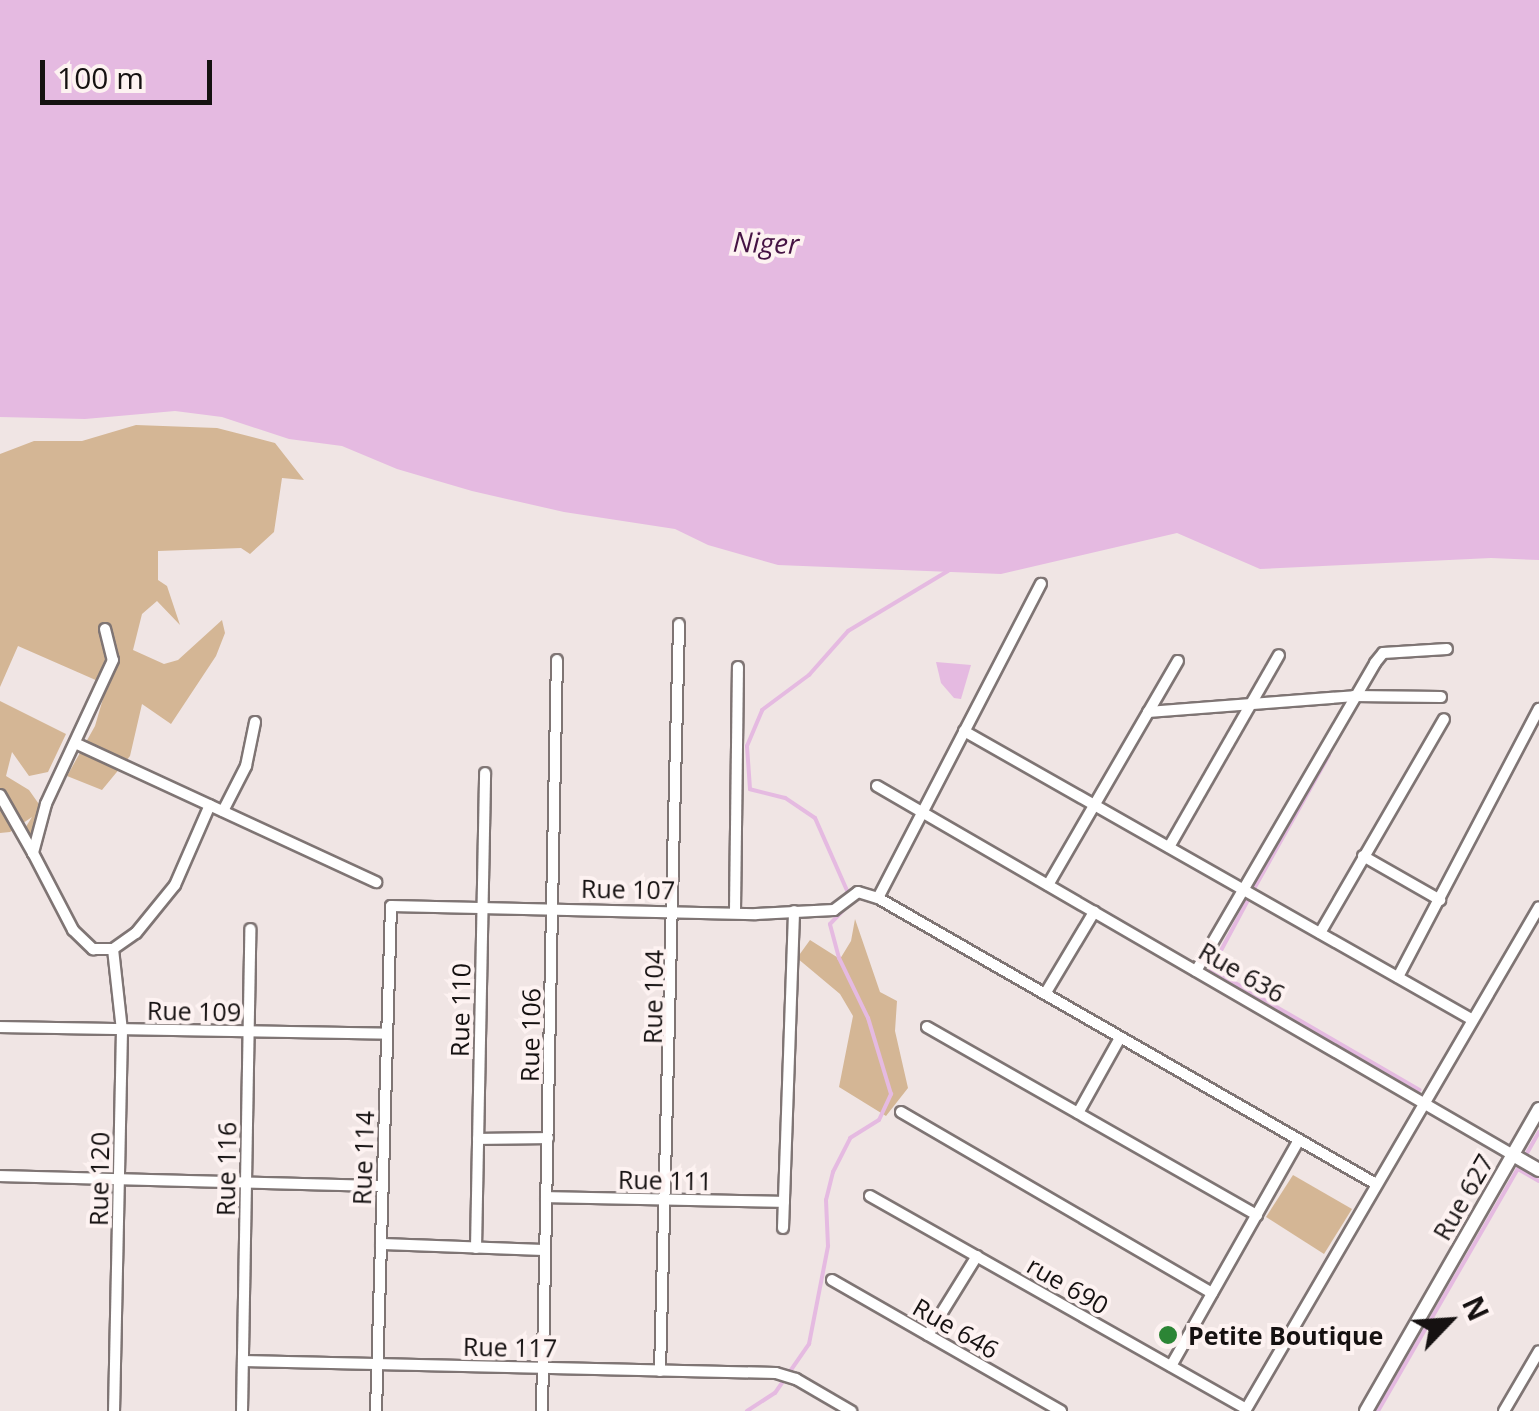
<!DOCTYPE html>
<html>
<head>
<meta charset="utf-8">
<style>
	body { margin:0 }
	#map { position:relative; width:1539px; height:1411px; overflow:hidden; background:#f0e5e4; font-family:"Open Sans",sans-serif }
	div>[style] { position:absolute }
	.green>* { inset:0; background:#d4b695 }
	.water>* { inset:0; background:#e5bae1 }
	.stream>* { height:4px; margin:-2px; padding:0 2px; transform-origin:2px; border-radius:2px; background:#e5bae1 }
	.roads { filter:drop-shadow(2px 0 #7f7574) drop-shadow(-2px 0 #7f7574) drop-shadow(0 2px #7f7574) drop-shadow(0 -2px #7f7574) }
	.minor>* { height:10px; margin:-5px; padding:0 5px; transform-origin:5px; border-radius:5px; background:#fff }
	.tertiary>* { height:12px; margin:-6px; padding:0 6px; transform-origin:6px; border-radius:6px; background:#fff }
	.dots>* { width:28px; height:28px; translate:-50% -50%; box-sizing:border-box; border:5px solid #fdf2f1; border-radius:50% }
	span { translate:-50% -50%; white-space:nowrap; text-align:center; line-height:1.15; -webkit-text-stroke:8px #fdf2f1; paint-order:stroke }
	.street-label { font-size:25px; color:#151111 }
	.poi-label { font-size:25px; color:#151111; font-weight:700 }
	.left { translate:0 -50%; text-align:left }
	.water-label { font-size:28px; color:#451343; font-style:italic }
	.north { position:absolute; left:1399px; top:1271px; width:100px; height:100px; -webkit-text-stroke:8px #fdf2f1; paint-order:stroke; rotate:65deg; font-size:28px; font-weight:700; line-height:40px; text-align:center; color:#151111 }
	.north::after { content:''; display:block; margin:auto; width:35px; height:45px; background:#151111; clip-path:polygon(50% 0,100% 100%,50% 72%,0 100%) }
	.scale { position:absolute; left:40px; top:60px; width:172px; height:45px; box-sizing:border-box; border:5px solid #151111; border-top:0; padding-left:12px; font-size:30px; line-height:35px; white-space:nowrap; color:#151111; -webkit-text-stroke:8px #fdf2f1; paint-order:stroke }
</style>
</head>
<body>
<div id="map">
	<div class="green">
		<i style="clip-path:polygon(136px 425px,217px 428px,275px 443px,304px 480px,282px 478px,274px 532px,250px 554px,241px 548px,158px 551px,158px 580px,167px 586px,180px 625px,157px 601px,142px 614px,133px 650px,164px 664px,178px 660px,222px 620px,225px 633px,216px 656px,171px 724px,142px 704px,130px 756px,102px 790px,67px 776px,95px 726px,107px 685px,18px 646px,0 687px,0 454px,34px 441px,82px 441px)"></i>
		<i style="clip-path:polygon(0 701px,66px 734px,48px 772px,29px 776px,12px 752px,6px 776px,29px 790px,48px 817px,29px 854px,22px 833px,32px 817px,10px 832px,0 833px)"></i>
		<i style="clip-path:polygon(855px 919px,880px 992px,897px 1001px,895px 1031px,908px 1088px,886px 1116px,839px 1087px,853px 1016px,840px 994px,797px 958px,810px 940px,840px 959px,851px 941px)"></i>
		<i style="clip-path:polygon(1293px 1175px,1352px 1209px,1324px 1254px,1266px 1217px)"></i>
	</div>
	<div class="water">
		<i style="clip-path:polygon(0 0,1539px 0,1539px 560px,1491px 558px,1260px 569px,1177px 533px,1001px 574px,778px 565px,708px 545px,675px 529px,564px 512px,472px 491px,397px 469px,342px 446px,289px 439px,222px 417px,175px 411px,85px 419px,0 417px)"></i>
		<i style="clip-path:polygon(936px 662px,971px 665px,961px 699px,954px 698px,941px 683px)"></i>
	</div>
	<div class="stream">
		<i style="left:1255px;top:887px;width:151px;rotate:-60.7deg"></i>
		<i style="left:849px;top:895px;width:84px;rotate:-113.8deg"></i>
		<i style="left:815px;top:818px;width:36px;rotate:-146deg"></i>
		<i style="left:785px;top:798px;width:36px;rotate:-166deg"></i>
		<i style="left:750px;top:789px;width:43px;rotate:-94deg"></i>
		<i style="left:747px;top:746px;width:39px;rotate:-67deg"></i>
		<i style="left:762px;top:710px;width:59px;rotate:-36.7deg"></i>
		<i style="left:809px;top:675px;width:59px;rotate:-48.4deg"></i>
		<i style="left:848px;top:631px;width:117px;rotate:-31deg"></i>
		<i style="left:1248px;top:900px;width:78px;rotate:118.2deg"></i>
		<i style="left:1211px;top:969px;width:241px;rotate:30.1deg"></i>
		<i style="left:1539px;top:1132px;width:43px;rotate:119.6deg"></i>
		<i style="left:1518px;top:1169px;width:24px;rotate:30deg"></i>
		<i style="left:747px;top:1411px;width:33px;rotate:-33deg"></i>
		<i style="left:775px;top:1393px;width:60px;rotate:-55.2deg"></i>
		<i style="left:809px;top:1344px;width:100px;rotate:-79deg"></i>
		<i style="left:828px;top:1246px;width:46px;rotate:-92.5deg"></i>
		<i style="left:826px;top:1200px;width:29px;rotate:-76deg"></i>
		<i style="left:833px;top:1172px;width:38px;rotate:-63deg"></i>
		<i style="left:850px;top:1138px;width:34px;rotate:-32deg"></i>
		<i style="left:879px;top:1120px;width:29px;rotate:-65deg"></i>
		<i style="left:891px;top:1094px;width:79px;rotate:-106.8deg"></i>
		<i style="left:868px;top:1018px;width:67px;rotate:-115.8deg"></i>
		<i style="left:839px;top:958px;width:35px;rotate:-105deg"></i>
		<i style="left:830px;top:924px;width:29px;rotate:-46deg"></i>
		<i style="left:1378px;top:1411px;width:280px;rotate:-60deg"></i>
	</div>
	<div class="roads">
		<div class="minor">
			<i style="left:105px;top:629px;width:32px;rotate:76deg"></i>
			<i style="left:113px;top:660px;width:159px;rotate:115deg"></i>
			<i style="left:46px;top:804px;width:51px;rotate:104.9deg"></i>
			<i style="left:33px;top:853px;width:87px;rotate:62.5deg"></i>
			<i style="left:73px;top:930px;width:28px;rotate:44deg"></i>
			<i style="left:93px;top:949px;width:20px"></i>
			<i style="left:113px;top:949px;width:28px;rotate:-35deg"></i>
			<i style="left:136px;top:933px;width:62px;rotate:-50.9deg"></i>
			<i style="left:175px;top:885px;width:87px;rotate:-66.4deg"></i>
			<i style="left:1148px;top:712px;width:207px;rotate:-4.4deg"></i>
			<i style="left:1354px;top:696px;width:87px;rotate:0.7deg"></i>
			<i style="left:964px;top:731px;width:583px;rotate:29.6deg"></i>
			<i style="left:75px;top:743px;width:332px;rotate:24.8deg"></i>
			<i style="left:877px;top:786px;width:735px;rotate:30.12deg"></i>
			<i style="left:0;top:795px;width:67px;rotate:60.4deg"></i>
			<i style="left:223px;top:811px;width:51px;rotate:-62.9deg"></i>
			<i style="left:246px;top:766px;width:45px;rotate:-78.4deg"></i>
			<i style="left:1169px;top:847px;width:221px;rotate:-60.2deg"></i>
			<i style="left:1363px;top:856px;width:89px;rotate:29.7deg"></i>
			<i style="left:1048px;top:885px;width:259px;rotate:-59.9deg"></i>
			<i style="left:878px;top:898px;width:354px;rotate:-62.6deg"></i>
			<i style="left:735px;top:910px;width:243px;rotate:-89.3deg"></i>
			<i style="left:1320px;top:933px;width:247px;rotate:-59.9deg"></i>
			<i style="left:113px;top:949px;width:81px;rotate:83.7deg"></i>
			<i style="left:122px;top:1030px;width:381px;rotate:91.2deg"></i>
			<i style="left:1196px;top:971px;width:356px;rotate:-59.8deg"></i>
			<i style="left:1375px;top:663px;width:13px;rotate:-51deg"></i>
			<i style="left:1383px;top:653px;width:64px;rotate:-3.6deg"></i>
			<i style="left:1398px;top:977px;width:303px;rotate:-62.3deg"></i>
			<i style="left:1045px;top:994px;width:96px;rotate:-59.1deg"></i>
			<i style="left:0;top:1027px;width:387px;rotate:1deg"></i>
			<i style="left:927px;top:1027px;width:380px;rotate:29.7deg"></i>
			<i style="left:901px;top:1112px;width:360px;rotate:30.2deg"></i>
			<i style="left:1078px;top:1113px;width:86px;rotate:-60.8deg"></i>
			<i style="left:478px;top:1139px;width:70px;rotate:-0.8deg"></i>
			<i style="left:0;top:1176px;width:383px;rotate:1.5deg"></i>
			<i style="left:870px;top:1196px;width:432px;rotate:29.5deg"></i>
			<i style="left:546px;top:1197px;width:238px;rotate:1.2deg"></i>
			<i style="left:783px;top:1228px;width:317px;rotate:-88deg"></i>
			<i style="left:381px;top:1244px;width:164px;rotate:2.1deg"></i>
			<i style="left:476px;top:1248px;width:475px;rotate:-88.9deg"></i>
			<i style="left:832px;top:1280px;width:264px;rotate:29.8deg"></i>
			<i style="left:928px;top:1335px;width:93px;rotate:-58.2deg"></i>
			<i style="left:243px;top:1361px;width:533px;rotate:1.29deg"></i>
			<i style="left:776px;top:1373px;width:21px;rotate:17deg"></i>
			<i style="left:796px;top:1379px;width:64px;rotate:30.2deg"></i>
			<i style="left:1171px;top:1366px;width:260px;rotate:-60.5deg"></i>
			<i style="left:660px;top:1371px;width:747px;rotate:-88.54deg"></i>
			<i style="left:242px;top:1411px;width:482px;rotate:-89deg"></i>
			<i style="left:376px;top:1411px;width:505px;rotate:-88.3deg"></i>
			<i style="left:391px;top:906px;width:365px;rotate:1.3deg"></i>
			<i style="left:756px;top:914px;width:78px;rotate:-2.9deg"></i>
			<i style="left:834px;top:910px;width:30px;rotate:-37deg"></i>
			<i style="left:858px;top:892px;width:21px;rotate:17deg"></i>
			<i style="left:878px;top:898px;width:574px;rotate:29.87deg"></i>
			<i style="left:542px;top:1411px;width:751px;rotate:-88.86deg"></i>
			<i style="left:1245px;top:1411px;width:583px;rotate:-59.74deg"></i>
			<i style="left:1504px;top:1411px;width:69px;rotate:-59.7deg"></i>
		</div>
		<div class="tertiary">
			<i style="left:1513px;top:1155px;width:30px;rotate:30deg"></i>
			<i style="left:1366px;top:1411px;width:348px;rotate:-60.2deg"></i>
		</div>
	</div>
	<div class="dots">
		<i style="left:1168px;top:1335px;background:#2c8535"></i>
	</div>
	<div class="street-label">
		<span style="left:628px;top:889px;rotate:1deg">Rue 107</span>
		<span style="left:1242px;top:972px;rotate:30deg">Rue 636</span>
		<span style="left:653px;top:997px;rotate:-89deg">Rue 104</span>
		<span style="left:460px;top:1010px;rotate:-89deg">Rue 110</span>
		<span style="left:194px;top:1011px;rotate:1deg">Rue 109</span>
		<span style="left:530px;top:1035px;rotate:-89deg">Rue 106</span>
		<span style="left:363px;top:1158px;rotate:-88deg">Rue 114</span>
		<span style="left:226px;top:1169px;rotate:-89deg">Rue 116</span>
		<span style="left:99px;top:1179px;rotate:-89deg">Rue 120</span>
		<span style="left:665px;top:1180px;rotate:1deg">Rue 111</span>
		<span style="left:1463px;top:1197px;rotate:-60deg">Rue 627</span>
		<span style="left:1068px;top:1285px;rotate:30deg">rue 690</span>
		<span style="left:956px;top:1328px;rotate:30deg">Rue 646</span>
		<span style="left:510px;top:1347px;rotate:1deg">Rue 117</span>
	</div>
	<div class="poi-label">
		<span class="left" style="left:1188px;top:1335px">Petite Boutique</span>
	</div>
	<div class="water-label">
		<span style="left:766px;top:242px;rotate:2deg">Niger</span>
	</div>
	<div class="north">N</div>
	<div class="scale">100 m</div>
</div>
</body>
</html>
